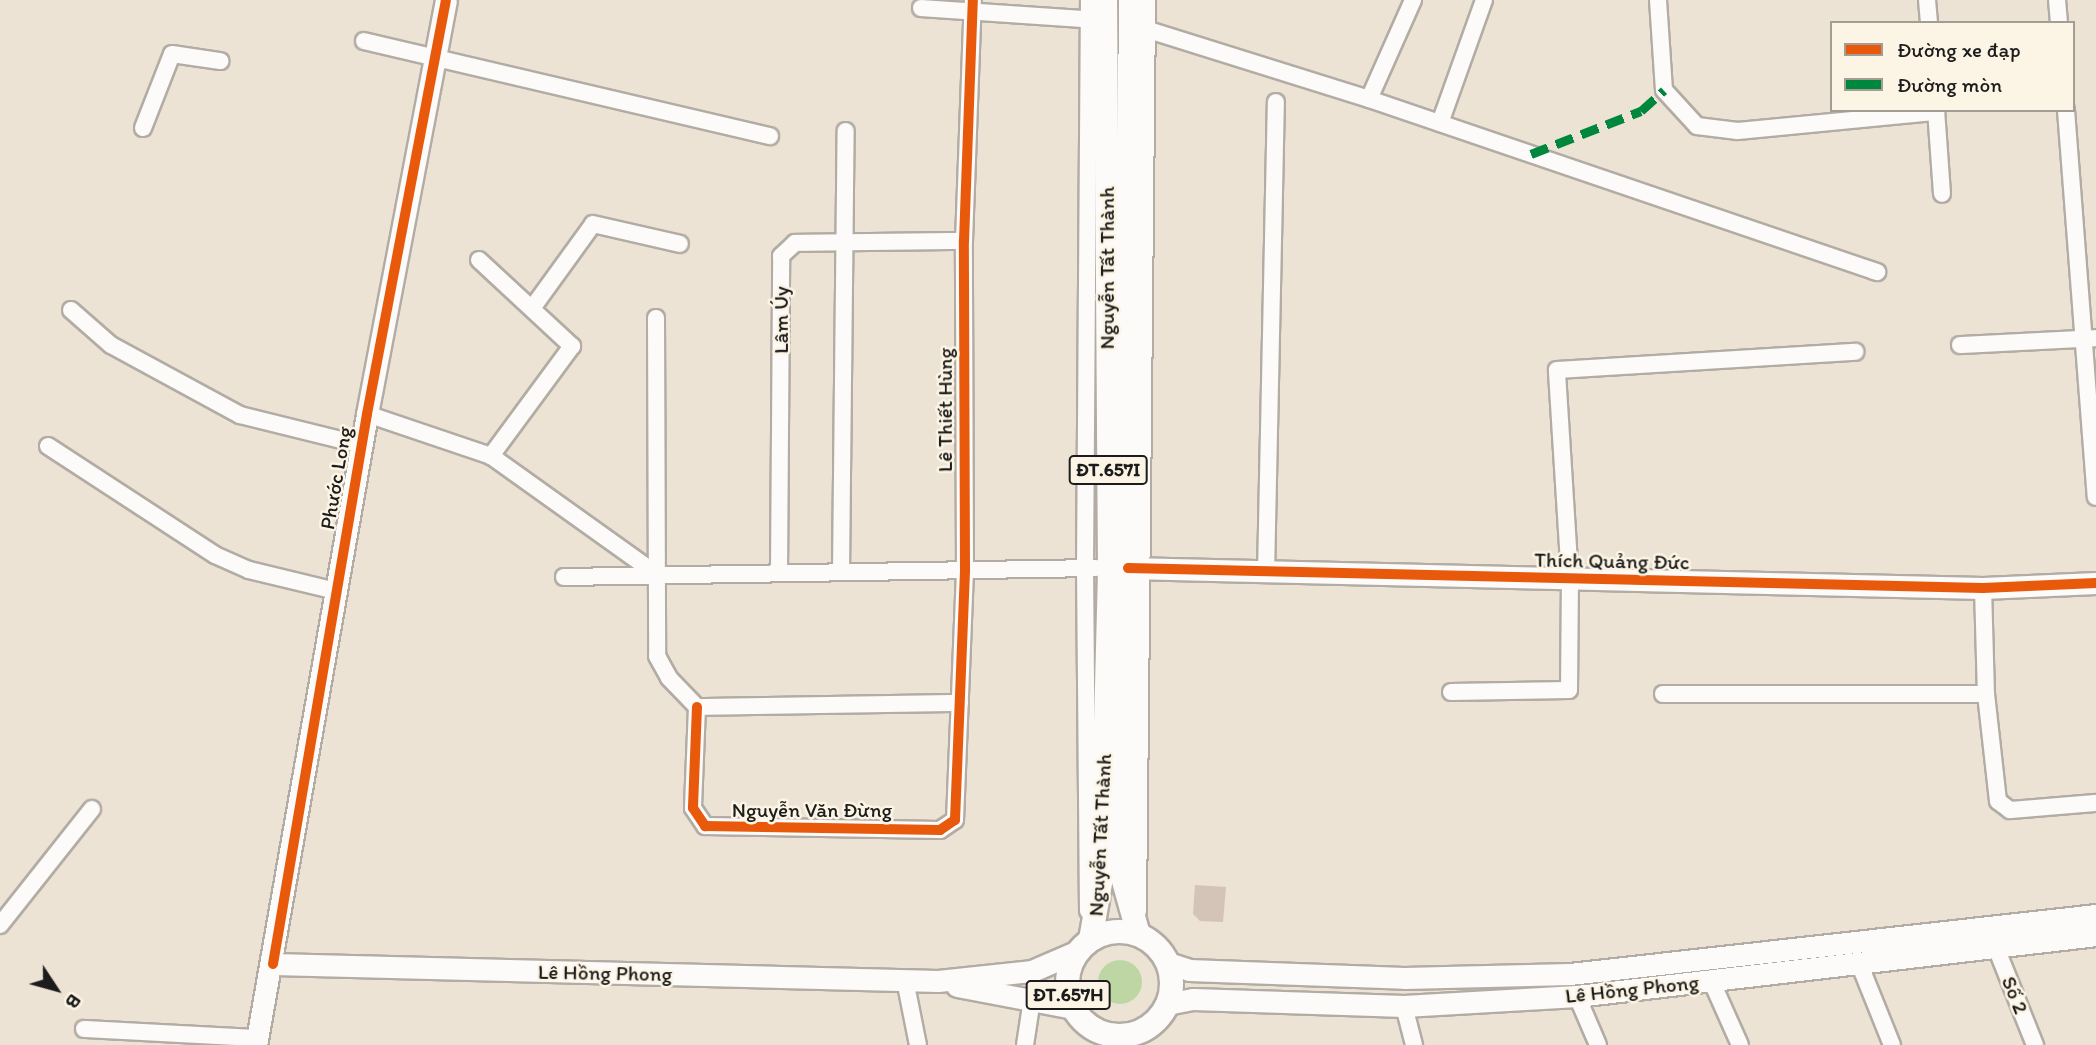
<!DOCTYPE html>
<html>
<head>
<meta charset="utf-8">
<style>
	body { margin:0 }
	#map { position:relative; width:2096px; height:1045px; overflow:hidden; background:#ece3d5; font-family:Itim,sans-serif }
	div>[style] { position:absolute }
	.green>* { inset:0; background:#bed6a4 }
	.round { border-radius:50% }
	.building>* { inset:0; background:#d3c4b7 }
	.roads { filter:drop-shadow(2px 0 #b2aca4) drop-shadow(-2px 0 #b2aca4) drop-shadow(0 2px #b2aca4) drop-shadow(0 -2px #b2aca4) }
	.street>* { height:16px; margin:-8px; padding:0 8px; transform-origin:8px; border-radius:8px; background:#fcfbf9 }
	.secondary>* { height:21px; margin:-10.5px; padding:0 10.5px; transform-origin:10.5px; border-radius:10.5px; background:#fcfbf9 }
	.primary>* { height:23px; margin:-11.5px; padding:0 11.5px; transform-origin:11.5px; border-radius:11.5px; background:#fcfbf9 }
	.primary>.ring { margin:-11.5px; padding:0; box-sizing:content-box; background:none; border:23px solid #fcfbf9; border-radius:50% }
	.quiet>* { height:9px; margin-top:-4.5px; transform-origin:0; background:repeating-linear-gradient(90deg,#00873e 0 18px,transparent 0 27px) }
	.cycleway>* { height:10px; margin:-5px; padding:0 5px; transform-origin:5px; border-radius:5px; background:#e8590c }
	span { translate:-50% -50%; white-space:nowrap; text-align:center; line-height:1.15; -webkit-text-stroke:5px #fcf5e5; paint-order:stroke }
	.shield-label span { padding:2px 5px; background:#fcf5e5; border:2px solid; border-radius:5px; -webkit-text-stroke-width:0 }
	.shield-label { font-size:19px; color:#1c1c1c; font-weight:700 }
	.street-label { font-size:21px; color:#1c1c1c }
	.legend { position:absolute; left:1830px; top:21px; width:245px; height:91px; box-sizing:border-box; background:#fcf5e5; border:2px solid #a29e95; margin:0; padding:9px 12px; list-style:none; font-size:21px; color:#1c1c1c }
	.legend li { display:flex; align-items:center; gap:14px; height:35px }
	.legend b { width:35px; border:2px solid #a29e95 }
	.north { position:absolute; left:21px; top:954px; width:70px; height:70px; -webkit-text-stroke:5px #fcf5e5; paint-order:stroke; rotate:126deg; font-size:19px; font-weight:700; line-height:28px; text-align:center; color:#1c1c1c }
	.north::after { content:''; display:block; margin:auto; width:24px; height:32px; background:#1c1c1c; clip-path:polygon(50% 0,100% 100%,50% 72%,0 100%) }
</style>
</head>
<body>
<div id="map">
	<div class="green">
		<i class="round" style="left:1098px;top:960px;width:44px;height:44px"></i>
	</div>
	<div class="building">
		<i style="clip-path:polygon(1195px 885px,1226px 887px,1223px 922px,1200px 921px,1193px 914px)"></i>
	</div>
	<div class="roads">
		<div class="street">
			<i style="left:1658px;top:0;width:90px;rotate:86.2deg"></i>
			<i style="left:1664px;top:90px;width:49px;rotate:47.5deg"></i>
			<i style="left:1697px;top:126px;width:41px;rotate:7deg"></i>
			<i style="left:1738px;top:131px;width:199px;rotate:-5.5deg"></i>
			<i style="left:1927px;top:0;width:23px;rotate:85deg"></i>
			<i style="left:2057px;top:0;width:23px;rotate:85deg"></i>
			<i style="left:921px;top:8px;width:176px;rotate:3.9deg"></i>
			<i style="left:1139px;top:27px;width:241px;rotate:17.4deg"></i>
			<i style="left:1369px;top:99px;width:537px;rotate:18.81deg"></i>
			<i style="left:364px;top:41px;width:417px;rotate:13.2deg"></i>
			<i style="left:1369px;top:99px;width:108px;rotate:-66deg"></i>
			<i style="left:1936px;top:110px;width:84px;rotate:85.9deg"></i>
			<i style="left:2066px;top:110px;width:388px;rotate:85.6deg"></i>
			<i style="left:1440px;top:123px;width:131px;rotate:-70.3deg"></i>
			<i style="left:143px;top:128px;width:79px;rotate:-68.6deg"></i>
			<i style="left:172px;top:54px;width:49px;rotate:8.3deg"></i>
			<i style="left:479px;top:260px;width:127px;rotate:42.8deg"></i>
			<i style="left:572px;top:346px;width:137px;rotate:126.4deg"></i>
			<i style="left:533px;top:307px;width:102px;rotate:-54.1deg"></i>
			<i style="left:593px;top:224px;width:89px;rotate:12.9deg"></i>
			<i style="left:71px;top:310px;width:53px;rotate:41.2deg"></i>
			<i style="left:111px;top:345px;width:147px;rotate:28.5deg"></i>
			<i style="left:240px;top:415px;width:125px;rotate:13.9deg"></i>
			<i style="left:656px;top:318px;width:338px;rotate:89.8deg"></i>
			<i style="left:657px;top:656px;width:25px;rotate:61deg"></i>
			<i style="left:669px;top:678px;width:40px;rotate:46deg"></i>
			<i style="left:697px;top:707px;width:263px;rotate:-0.9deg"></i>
			<i style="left:1960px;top:345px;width:136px;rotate:-2.9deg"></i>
			<i style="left:367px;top:414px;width:131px;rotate:18.7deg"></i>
			<i style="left:491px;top:456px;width:205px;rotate:35.5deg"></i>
			<i style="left:48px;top:446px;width:199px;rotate:33.1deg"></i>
			<i style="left:215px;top:555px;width:37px;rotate:24deg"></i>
			<i style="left:249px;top:570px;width:89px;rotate:13.6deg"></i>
			<i style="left:841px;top:572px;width:441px;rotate:-89.4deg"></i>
			<i style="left:779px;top:573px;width:317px;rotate:-89.6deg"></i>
			<i style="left:781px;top:256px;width:19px;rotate:-43deg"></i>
			<i style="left:795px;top:243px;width:169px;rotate:-0.7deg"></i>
			<i style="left:1266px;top:574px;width:472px;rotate:-88.8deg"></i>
			<i style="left:564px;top:577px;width:532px;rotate:-0.97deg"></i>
			<i style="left:1983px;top:588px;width:106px;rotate:88.4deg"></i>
			<i style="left:1986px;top:694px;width:108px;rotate:83.6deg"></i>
			<i style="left:1998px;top:801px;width:15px;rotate:37deg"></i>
			<i style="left:2010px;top:810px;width:86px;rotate:-4.7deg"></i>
			<i style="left:1451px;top:692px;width:118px;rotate:-1deg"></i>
			<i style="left:1569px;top:690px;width:111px;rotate:-89.5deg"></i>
			<i style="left:1570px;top:579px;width:209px;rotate:-93.6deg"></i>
			<i style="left:1557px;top:370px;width:299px;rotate:-3.5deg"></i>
			<i style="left:1663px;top:694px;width:323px"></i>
			<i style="left:697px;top:707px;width:101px;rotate:92.3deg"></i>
			<i style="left:693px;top:808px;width:22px;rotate:56deg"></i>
			<i style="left:705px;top:826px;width:235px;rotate:1deg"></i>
			<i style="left:940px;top:830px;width:18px;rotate:-34deg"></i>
			<i style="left:955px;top:820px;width:250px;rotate:-87.7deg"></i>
			<i style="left:965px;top:570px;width:329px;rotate:-90.2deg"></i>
			<i style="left:964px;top:241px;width:241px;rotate:-87.9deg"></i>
			<i style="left:1088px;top:911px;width:343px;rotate:-90.5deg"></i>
			<i style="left:1085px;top:568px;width:568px;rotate:-89.6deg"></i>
			<i style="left:1138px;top:911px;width:911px;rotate:-89.43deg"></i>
			<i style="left:0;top:925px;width:148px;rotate:-51.6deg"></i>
			<i style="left:1995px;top:945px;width:108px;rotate:68.2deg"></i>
			<i style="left:1859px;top:963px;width:88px;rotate:68.1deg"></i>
			<i style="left:905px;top:980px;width:66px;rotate:78.7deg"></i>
			<i style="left:1711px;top:980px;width:71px;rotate:66deg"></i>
			<i style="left:1577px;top:996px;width:53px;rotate:66.8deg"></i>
			<i style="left:1404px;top:1006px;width:40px;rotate:75.6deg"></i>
			<i style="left:84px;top:1029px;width:173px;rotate:3deg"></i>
			<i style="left:1025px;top:1045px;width:47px;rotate:-81.3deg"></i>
		</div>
		<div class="secondary">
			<i style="left:1128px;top:568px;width:855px;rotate:1.34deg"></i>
			<i style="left:1983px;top:588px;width:113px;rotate:-2.5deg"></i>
			<i style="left:1168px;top:963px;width:22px;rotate:18deg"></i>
			<i style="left:1189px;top:970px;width:215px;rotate:2.1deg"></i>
			<i style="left:1404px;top:978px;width:166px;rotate:-1.4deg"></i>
			<i style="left:1570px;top:974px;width:529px;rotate:-6.4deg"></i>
			<i style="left:273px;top:964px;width:665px;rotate:1.46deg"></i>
			<i style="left:938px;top:981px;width:95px;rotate:-6.1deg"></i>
			<i style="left:1032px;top:971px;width:50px;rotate:-23.5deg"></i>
			<i style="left:957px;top:986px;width:118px;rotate:10.7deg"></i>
			<i style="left:1167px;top:1004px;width:26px;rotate:-11deg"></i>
			<i style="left:1193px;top:999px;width:211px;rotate:1.9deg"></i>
			<i style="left:1404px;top:1006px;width:173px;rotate:-3.3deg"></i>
			<i style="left:1577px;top:996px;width:523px;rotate:-6.7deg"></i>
			<i style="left:256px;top:1045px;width:641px;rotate:-80.02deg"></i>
			<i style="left:367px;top:414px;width:421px;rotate:-79.2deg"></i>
		</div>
		<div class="primary">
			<i style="left:1130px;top:0;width:877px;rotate:90.52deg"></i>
			<i style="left:1122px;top:877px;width:59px;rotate:74.3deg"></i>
			<i class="ring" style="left:1067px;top:931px;width:81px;height:81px"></i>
			<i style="left:1090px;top:939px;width:63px;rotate:-79.9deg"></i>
			<i style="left:1101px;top:877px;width:309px;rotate:-88.5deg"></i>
			<i style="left:1109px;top:568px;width:568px;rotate:-90.4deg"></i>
		</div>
	</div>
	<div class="quiet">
		<i style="left:1531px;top:154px;width:118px;rotate:-21.4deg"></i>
		<i style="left:1641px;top:111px;width:31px;rotate:-42deg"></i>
	</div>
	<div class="cycleway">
		<i style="left:1128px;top:568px;width:855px;rotate:1.34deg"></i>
		<i style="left:1983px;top:588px;width:113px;rotate:-2.5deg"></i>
		<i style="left:697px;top:707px;width:101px;rotate:92.3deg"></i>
		<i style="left:693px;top:808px;width:22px;rotate:56deg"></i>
		<i style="left:705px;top:826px;width:235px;rotate:1deg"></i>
		<i style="left:940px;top:830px;width:18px;rotate:-34deg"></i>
		<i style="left:955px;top:820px;width:250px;rotate:-87.7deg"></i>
		<i style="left:965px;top:570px;width:329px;rotate:-90.2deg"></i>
		<i style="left:964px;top:241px;width:241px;rotate:-87.9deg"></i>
		<i style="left:273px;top:964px;width:558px;rotate:-80.3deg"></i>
		<i style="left:367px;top:414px;width:421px;rotate:-79.2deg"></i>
	</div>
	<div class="shield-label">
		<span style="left:1108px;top:470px">ĐT.657I</span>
		<span style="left:1068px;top:995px">ĐT.657H</span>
	</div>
	<div class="street-label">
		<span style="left:1107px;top:268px;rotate:-90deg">Nguyễn Tất Thành</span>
		<span style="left:781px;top:320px;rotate:-90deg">Lâm Úy</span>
		<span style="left:945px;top:410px;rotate:-90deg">Lê Thiết Hùng</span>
		<span style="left:336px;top:478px;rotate:-80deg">Phước Long</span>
		<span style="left:1612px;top:561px;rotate:1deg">Thích Quảng Đức</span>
		<span style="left:812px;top:810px">Nguyễn Văn Đừng</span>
		<span style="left:1100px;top:835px;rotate:-87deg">Nguyễn Tất Thành</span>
		<span style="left:605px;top:973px;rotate:1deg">Lê Hồng Phong</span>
		<span style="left:1632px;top:989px;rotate:-6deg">Lê Hồng Phong</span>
		<span style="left:2015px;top:995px;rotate:68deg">Số 2</span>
	</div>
	<ul class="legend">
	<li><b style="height:9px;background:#e8590c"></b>Đường xe đạp</li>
	<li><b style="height:9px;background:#00873e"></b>Đường mòn</li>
	</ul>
	<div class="north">B</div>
</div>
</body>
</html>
